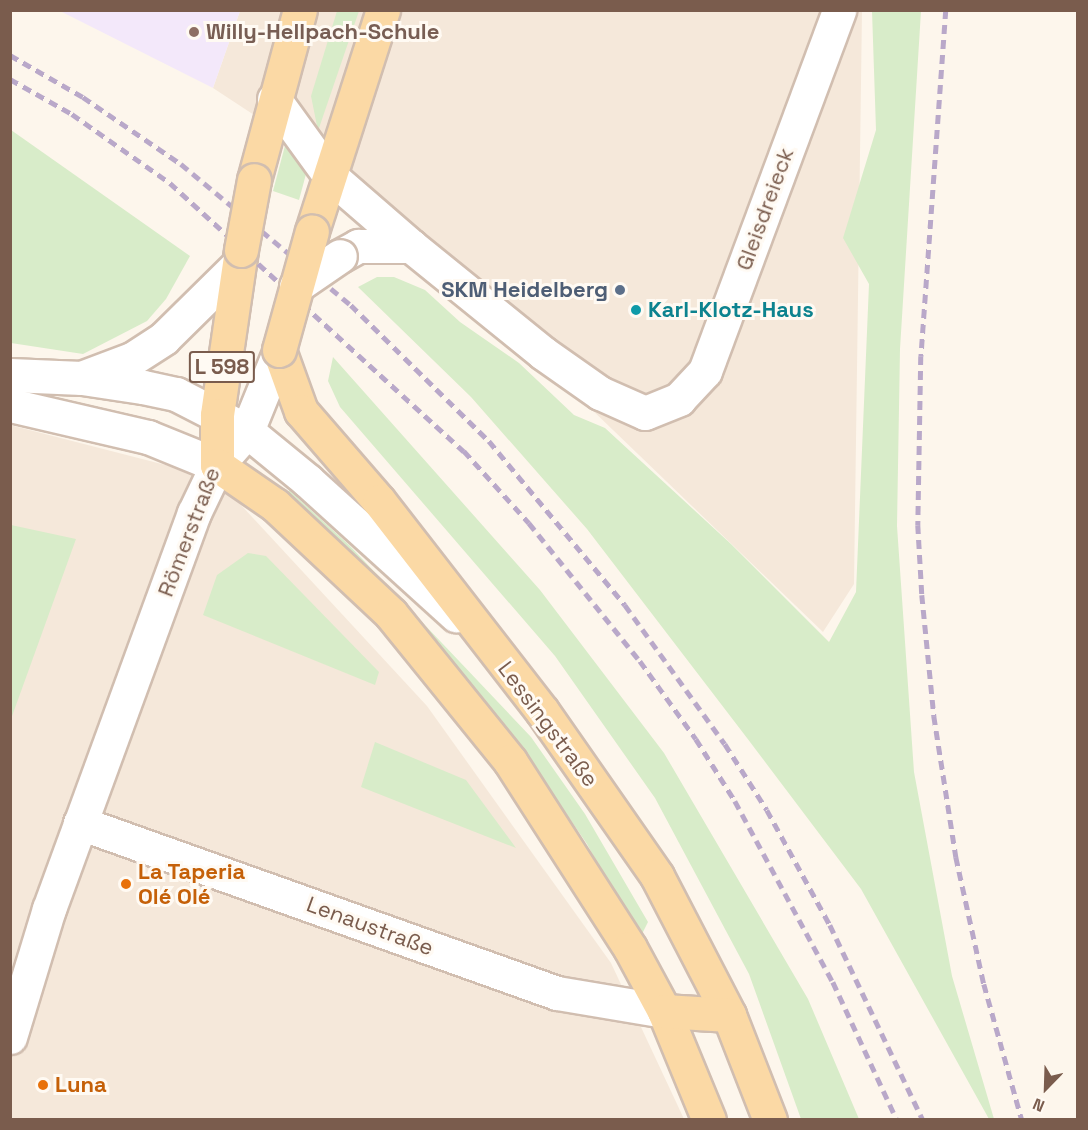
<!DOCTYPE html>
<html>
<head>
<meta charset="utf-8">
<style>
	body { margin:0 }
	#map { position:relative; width:1088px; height:1130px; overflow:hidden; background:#fdf6ec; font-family:"Space Grotesk",sans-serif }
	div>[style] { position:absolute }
	.residential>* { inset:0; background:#f5e8da }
	.education>* { inset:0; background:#f3e8fa }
	.green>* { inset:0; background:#d8ecc9 }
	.roads { filter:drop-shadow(2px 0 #d1beb0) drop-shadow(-2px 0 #d1beb0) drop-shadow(0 2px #d1beb0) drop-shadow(0 -2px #d1beb0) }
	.street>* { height:33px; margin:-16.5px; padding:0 16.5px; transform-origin:16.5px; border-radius:16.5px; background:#fff }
	.secondary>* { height:33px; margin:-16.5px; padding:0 16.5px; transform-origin:16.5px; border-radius:16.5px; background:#fff }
	.primary>* { height:33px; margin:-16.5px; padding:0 16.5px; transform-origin:16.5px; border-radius:16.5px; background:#fbd9a5 }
	.rail>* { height:4.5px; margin-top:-2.25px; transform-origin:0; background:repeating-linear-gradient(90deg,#b9a8c9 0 9px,transparent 0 15px) }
	.bridges { filter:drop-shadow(2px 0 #d1beb0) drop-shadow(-2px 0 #d1beb0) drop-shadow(0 2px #d1beb0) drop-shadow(0 -2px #d1beb0) }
	.street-bridge>* { height:33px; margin:-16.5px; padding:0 16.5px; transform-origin:16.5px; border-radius:16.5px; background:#fff }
	.primary-bridge>* { height:33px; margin:-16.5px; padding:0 16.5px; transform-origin:16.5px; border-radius:16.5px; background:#fbd9a5 }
	.dots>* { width:16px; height:16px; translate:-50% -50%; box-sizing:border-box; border:3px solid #fffaf3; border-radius:50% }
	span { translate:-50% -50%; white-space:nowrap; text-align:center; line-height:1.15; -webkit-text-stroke:6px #fffaf3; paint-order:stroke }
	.shield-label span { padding:2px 4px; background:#fffaf3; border:2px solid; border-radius:4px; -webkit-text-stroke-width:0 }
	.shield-label { font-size:21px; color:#7a5c4d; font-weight:700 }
	.education-label { font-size:22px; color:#785e54; font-weight:700 }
	.left { translate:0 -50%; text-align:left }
	.street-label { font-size:22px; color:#7a5c4d }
	.service-label { font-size:22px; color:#4e5e75; font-weight:700 }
	.right { translate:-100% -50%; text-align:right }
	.culture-label { font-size:22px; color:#0d838f; font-weight:700 }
	.food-label { font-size:22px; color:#c56008; font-weight:700 }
	.frame { position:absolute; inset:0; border:12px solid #7a5c4d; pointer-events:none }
	.north { position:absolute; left:1016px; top:1058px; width:60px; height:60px; -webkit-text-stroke:4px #fffaf3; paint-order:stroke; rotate:203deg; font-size:16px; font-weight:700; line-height:24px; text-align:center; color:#7a5c4d }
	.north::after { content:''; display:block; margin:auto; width:21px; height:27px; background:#7a5c4d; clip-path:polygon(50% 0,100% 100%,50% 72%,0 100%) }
</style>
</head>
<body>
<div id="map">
	<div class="residential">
		<i style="clip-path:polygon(240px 11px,862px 11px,854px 584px,823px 632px,352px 179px,213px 88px)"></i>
		<i style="clip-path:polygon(10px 425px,216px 478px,427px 706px,611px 963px,684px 1119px,11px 1119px)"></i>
	</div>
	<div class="education">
		<i style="clip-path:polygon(60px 11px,240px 11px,213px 88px)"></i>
	</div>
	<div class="green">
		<i style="clip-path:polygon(337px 11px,359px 11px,318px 131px,311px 96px)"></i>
		<i style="clip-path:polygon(872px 11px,921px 11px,900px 349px,897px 526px,914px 772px,952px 976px,994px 1119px,989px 1119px,861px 889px,747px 738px,587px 529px,471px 397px,358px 287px,377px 277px,394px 277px,425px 290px,460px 322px,519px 363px,574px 415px,605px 428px,731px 544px,829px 642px,856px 592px,869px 284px,843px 238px,876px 130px)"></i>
		<i style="clip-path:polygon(11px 130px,190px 256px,166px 299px,147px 321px,83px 354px,11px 343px)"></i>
		<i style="clip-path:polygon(287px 138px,309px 163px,299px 200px,273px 191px)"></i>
		<i style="clip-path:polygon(333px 357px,540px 590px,664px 753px,808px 999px,859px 1119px,801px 1119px,749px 974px,655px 798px,555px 656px,340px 407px,328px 381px)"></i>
		<i style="clip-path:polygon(289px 490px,349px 545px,531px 737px,585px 814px,648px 922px,639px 940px,587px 844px,518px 743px,429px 641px,285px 499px)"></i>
		<i style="clip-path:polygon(11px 525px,76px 539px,11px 719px,10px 525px)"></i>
		<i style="clip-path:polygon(248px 553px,266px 556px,379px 672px,375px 685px,203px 615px,217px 575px)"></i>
		<i style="clip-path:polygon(375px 742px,466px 780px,516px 848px,361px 787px)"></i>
	</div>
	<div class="roads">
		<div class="street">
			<i style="left:274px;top:99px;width:94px;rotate:54.1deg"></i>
			<i style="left:329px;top:175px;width:108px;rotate:40.9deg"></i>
			<i style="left:411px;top:246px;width:170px;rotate:39deg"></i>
			<i style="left:543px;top:353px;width:70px;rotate:35.1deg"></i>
			<i style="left:600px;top:393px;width:49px;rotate:24deg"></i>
			<i style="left:645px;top:413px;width:37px;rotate:-22deg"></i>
			<i style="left:679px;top:399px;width:38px;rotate:-47deg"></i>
			<i style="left:705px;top:371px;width:385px;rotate:-69.6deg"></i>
			<i style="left:340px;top:256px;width:21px;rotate:-29deg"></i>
			<i style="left:358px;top:246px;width:53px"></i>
			<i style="left:80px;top:823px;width:506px;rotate:19.62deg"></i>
			<i style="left:557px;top:993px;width:109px;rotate:9.5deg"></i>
			<i style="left:10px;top:1037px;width:134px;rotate:-73.1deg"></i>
			<i style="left:49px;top:909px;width:422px;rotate:-69.9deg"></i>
			<i style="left:194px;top:513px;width:53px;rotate:-64.4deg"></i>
		</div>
		<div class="secondary">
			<i style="left:10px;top:375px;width:72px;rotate:2.4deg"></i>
			<i style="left:82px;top:378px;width:62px;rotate:8.4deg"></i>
			<i style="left:143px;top:387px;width:34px;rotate:12deg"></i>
			<i style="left:176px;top:394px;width:46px;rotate:27.1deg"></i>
			<i style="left:217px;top:415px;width:34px;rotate:28deg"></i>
			<i style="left:247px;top:431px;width:79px;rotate:39.3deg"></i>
			<i style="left:308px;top:481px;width:200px;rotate:42.2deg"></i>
			<i style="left:84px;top:377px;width:51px;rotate:-20.6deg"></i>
			<i style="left:132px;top:359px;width:38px;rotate:-33deg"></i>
			<i style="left:164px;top:338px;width:104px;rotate:-44.6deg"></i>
			<i style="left:10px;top:405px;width:142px;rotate:13.1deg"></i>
			<i style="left:148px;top:437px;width:74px;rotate:22.1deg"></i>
			<i style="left:217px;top:465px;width:45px;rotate:-48.6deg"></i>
			<i style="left:247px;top:431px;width:82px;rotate:-67.8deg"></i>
		</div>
		<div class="primary">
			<i style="left:254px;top:180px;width:176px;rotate:-74.9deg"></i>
			<i style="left:312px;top:231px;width:232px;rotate:-72.2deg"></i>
			<i style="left:241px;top:250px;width:167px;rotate:98.3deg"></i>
			<i style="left:217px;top:415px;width:50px;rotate:90deg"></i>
			<i style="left:217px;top:465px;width:70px;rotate:34.6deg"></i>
			<i style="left:275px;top:505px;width:159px;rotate:43.2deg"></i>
			<i style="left:391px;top:614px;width:189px;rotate:51deg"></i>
			<i style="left:510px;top:761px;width:222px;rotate:57.3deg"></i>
			<i style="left:630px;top:948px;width:72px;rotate:61.6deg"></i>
			<i style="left:664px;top:1011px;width:118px;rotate:67.6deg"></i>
			<i style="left:279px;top:350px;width:65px;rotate:70.2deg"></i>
			<i style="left:301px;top:411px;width:119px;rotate:49.1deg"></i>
			<i style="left:379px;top:501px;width:266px;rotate:52.2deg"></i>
			<i style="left:542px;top:711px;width:201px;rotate:55.1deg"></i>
			<i style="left:657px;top:876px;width:157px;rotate:62.6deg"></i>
			<i style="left:729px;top:1015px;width:113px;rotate:68.7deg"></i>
			<i style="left:664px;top:1011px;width:65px;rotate:3.5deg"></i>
		</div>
	</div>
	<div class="rail">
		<i style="left:946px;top:10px;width:347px;rotate:94.1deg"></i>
		<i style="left:921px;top:356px;width:169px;rotate:91deg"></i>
		<i style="left:918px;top:525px;width:70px;rotate:86.7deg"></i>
		<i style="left:922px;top:595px;width:122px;rotate:84.3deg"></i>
		<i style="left:934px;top:716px;width:143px;rotate:81.1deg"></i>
		<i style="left:956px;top:857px;width:130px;rotate:77.6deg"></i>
		<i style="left:984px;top:984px;width:141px;rotate:74.4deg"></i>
		<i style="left:10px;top:55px;width:84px;rotate:29.9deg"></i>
		<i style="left:83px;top:97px;width:119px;rotate:34.4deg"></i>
		<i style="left:181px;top:164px;width:221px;rotate:39.7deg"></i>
		<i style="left:351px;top:305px;width:194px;rotate:44.6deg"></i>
		<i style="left:489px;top:441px;width:213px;rotate:50.3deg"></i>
		<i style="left:625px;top:605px;width:171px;rotate:54.3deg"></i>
		<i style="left:725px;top:744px;width:78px;rotate:57.5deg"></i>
		<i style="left:767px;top:810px;width:131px;rotate:61.3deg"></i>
		<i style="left:830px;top:925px;width:216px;rotate:64.5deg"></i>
		<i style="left:10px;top:79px;width:71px;rotate:29.4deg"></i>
		<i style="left:72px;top:114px;width:120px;rotate:35.1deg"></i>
		<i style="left:170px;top:183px;width:398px;rotate:42.4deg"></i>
		<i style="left:464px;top:451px;width:97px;rotate:47.9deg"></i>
		<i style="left:529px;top:523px;width:177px;rotate:51.2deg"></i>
		<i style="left:640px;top:661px;width:96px;rotate:54.3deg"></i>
		<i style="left:696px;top:739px;width:73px;rotate:57.8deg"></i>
		<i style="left:735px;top:801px;width:206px;rotate:61.6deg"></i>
		<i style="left:833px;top:982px;width:152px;rotate:65.1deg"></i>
	</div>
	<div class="bridges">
		<div class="street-bridge">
			<i style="left:296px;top:286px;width:53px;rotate:-34.3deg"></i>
		</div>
		<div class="primary-bridge">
			<i style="left:241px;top:250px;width:71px;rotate:-79.5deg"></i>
			<i style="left:279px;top:350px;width:123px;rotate:-74.5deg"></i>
		</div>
	</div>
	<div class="dots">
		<i style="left:194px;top:32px;background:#8d6e63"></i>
		<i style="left:620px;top:290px;background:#5c6f8a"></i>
		<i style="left:636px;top:310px;background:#0f9aa8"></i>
		<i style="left:126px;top:884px;background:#e8710a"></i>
		<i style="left:43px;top:1085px;background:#e8710a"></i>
	</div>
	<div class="shield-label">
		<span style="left:222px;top:367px">L 598</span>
	</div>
	<div class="education-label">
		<span class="left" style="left:206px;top:32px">Willy-Hellpach-Schule</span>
	</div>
	<div class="street-label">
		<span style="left:765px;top:209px;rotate:-70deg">Gleisdreieck</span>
		<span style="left:189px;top:532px;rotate:-69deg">Römerstraße</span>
		<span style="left:548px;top:724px;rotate:53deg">Lessingstraße</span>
		<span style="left:370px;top:926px;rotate:20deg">Lenaustraße</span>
	</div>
	<div class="service-label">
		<span class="right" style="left:608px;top:290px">SKM Heidelberg</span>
	</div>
	<div class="culture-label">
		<span class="left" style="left:648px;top:310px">Karl-Klotz-Haus</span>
	</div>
	<div class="food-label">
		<span class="left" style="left:138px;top:884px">La Taperia<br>Olé Olé</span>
		<span class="left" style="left:55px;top:1085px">Luna</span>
	</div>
	<div class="frame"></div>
	<div class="north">N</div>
</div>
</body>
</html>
